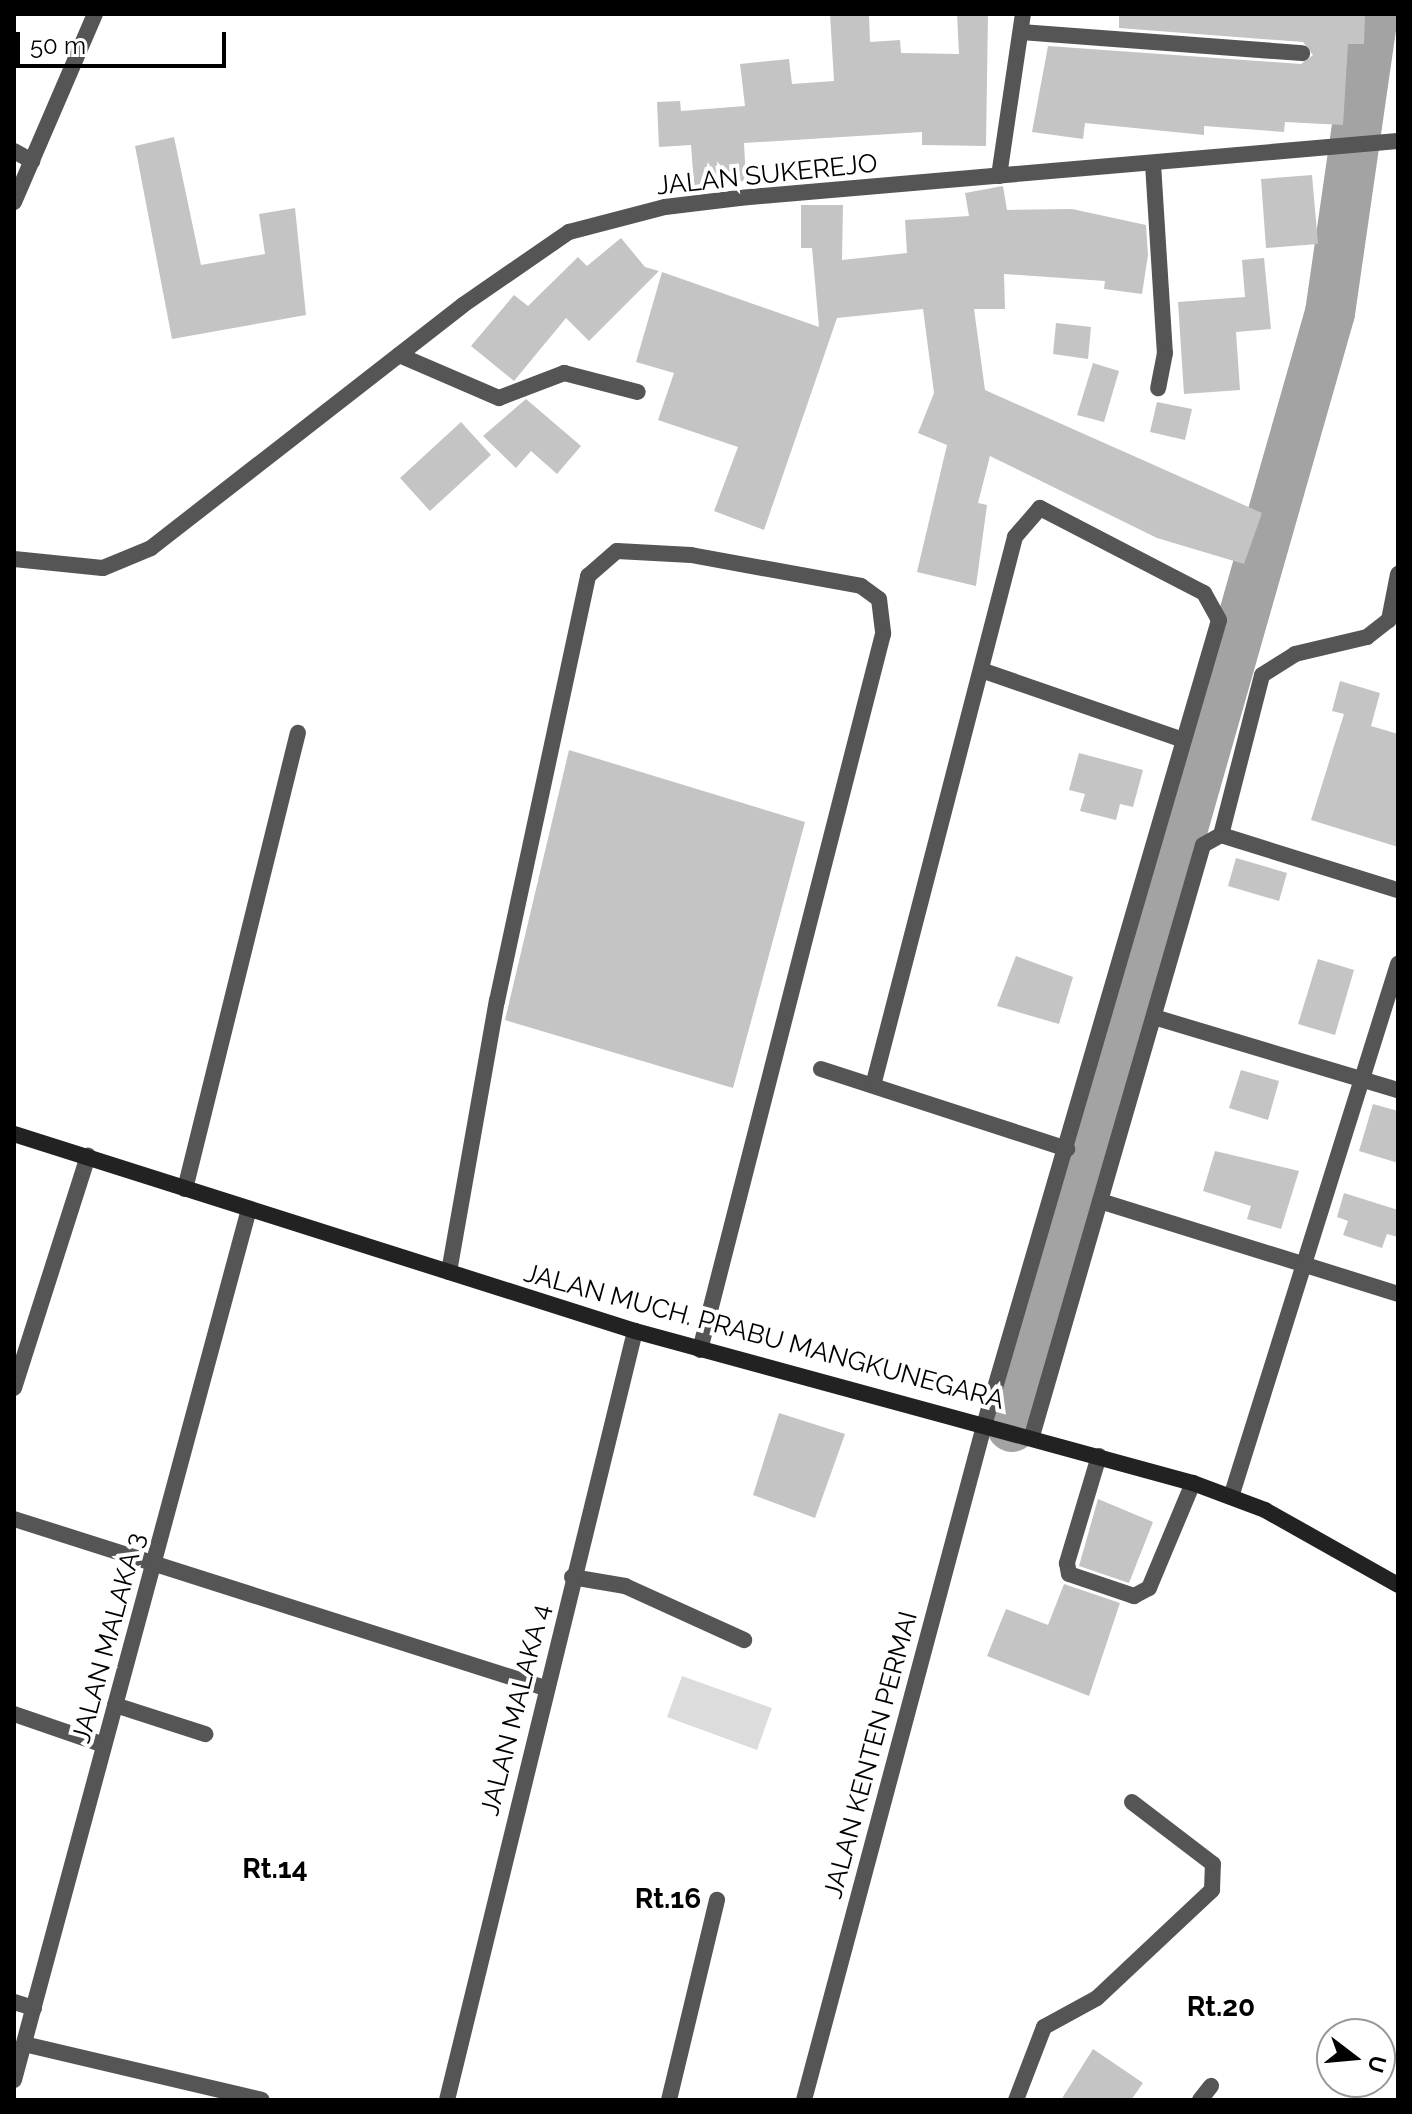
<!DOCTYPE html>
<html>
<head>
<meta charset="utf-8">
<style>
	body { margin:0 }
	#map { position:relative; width:1412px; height:2114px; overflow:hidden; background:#fff; font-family:Raleway,sans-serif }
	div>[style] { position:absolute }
	.green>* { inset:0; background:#dcdcdc }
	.river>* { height:50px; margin:-25px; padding:0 25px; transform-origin:25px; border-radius:25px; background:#a3a3a3 }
	.building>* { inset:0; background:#c4c4c4 }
	.service>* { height:16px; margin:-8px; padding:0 8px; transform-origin:8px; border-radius:8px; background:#555 }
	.minor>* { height:16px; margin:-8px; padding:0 8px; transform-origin:8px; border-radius:8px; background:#555 }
	.tertiary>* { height:16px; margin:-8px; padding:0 8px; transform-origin:8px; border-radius:8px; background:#555 }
	.secondary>* { height:16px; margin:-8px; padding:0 8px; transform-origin:8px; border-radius:8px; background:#222 }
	span { translate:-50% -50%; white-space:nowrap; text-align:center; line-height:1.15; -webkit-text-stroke:8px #fff; paint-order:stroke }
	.street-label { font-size:26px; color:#000 }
	.neighbourhood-label { font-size:28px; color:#000; font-weight:700 }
	.frame { position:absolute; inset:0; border:16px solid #000; pointer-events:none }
	.north { position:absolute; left:1316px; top:2018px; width:80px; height:80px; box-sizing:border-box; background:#fff; border:2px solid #999; border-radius:50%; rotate:106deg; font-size:22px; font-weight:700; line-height:32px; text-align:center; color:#000 }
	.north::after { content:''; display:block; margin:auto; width:28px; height:36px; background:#000; clip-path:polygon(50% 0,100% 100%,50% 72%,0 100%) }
	.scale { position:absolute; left:16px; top:32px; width:210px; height:36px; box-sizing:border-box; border:4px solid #000; border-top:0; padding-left:10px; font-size:24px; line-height:28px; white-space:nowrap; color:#000; -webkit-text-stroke:6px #fff; paint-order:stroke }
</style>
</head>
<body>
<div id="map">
	<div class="green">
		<i style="clip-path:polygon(682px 1676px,772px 1708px,757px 1750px,667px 1717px)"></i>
	</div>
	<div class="river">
		<i style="left:1012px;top:1427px;width:1158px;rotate:-74.07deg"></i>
		<i style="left:1330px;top:313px;width:302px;rotate:-81.8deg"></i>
	</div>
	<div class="building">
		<i style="clip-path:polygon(830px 14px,869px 14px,870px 42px,900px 40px,901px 53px,959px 54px,957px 14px,988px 14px,986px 146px,922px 145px,922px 132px,744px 143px,746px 181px,694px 185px,691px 145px,659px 147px,657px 102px,680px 101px,681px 111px,745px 106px,740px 64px,789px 59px,792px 84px,834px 81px)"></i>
		<i style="clip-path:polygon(1119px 14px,1365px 14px,1364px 44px,1348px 44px,1343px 125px,1285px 122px,1284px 132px,1204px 126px,1204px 135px,1085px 123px,1083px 139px,1032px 132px,1048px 46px,1301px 64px,1313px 55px,1303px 42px,1119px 28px)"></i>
		<i style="clip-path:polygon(174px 137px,201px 265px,265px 254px,259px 214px,295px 208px,306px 315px,172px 339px,135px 146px)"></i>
		<i style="clip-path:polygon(1312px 175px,1318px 244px,1266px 248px,1261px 179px)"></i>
		<i style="clip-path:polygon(1003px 186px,1007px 210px,1072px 209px,1146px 225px,1148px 255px,1142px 294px,1104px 289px,1105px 281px,1004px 274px,1005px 309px,974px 309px,985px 390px,1262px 513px,1244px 564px,1157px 538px,990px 456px,978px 503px,987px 505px,976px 586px,917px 572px,947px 445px,918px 433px,934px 393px,923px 309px,837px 318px,764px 530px,714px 511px,738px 447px,658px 420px,674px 373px,636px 362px,662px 272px,819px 327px,812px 248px,801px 248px,801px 205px,843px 205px,842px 260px,907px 253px,905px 220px,969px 216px,965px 193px)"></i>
		<i style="clip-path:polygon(621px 238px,645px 267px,659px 271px,589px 341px,566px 318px,514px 381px,471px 346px,514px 295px,528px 306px,578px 257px,587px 266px)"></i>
		<i style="clip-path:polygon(1264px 258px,1271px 329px,1236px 332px,1240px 390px,1184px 394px,1178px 302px,1245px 297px,1242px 260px)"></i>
		<i style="clip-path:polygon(1056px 323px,1091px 327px,1088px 359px,1053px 354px)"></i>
		<i style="clip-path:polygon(1093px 363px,1119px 371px,1104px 422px,1077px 415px)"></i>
		<i style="clip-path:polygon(526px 399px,581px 446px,557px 474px,531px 451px,516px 468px,483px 436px)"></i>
		<i style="clip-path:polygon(1157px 402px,1192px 409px,1185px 440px,1150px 432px)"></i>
		<i style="clip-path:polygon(461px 422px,491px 455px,430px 511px,400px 478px)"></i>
		<i style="clip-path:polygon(1340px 681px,1380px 693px,1371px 726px,1398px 734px,1398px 847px,1311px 820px,1344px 714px,1332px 711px)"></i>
		<i style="clip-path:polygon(569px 750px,805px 822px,733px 1088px,505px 1020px)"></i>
		<i style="clip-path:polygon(1079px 753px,1143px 770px,1133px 807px,1120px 804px,1116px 820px,1080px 811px,1085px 794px,1069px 790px)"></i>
		<i style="clip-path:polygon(1236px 858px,1287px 873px,1279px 901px,1228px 886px)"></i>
		<i style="clip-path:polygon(1016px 956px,1073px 977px,1059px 1024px,997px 1006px)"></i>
		<i style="clip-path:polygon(1318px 959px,1354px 970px,1335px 1035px,1298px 1024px)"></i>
		<i style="clip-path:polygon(1241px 1070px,1279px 1081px,1268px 1120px,1229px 1108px)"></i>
		<i style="clip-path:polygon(1373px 1104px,1398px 1111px,1398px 1163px,1359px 1151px)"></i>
		<i style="clip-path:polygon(1215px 1151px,1299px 1171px,1281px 1229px,1247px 1219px,1251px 1206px,1203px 1191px)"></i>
		<i style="clip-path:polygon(1344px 1193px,1398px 1210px,1398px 1237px,1387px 1234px,1382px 1248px,1343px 1235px,1348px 1221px,1337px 1217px)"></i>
		<i style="clip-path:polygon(779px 1413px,845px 1434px,815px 1518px,753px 1495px)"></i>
		<i style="clip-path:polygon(1098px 1499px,1153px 1522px,1129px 1583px,1079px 1566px)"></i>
		<i style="clip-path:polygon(1064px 1584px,1120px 1603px,1089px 1696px,987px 1656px,1006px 1609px,1048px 1625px)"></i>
		<i style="clip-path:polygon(1093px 2049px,1143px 2083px,1131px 2100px,1061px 2100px)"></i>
	</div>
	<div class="service">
		<i style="left:14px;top:151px;width:21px;rotate:29deg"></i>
		<i style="left:399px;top:355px;width:109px;rotate:23.3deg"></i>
		<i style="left:499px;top:398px;width:70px;rotate:-21deg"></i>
		<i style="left:564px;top:373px;width:76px;rotate:14.4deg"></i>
		<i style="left:1221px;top:835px;width:165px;rotate:-75.6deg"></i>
		<i style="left:1262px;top:675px;width:39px;rotate:-32deg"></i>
		<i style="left:1295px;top:654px;width:74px;rotate:-13.3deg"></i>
		<i style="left:1367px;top:637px;width:28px;rotate:-38deg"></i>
		<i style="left:1389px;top:620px;width:47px;rotate:-78.9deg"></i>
		<i style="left:449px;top:1272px;width:275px;rotate:-80deg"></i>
		<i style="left:497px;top:1001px;width:435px;rotate:-77.9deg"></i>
		<i style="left:588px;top:576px;width:38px;rotate:-41deg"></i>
		<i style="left:617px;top:551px;width:74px;rotate:3.1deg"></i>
		<i style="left:691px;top:555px;width:173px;rotate:10.3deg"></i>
		<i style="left:861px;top:586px;width:22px;rotate:36deg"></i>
		<i style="left:879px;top:599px;width:35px;rotate:83deg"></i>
		<i style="left:883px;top:634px;width:739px;rotate:104.34deg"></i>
		<i style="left:1099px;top:1456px;width:112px;rotate:106.7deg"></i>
		<i style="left:1067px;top:1563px;width:11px;rotate:80deg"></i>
		<i style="left:1069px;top:1574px;width:69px;rotate:18.7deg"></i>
		<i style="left:1134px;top:1596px;width:17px;rotate:-28deg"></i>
		<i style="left:1149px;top:1588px;width:114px;rotate:-67.3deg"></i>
		<i style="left:115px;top:1705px;width:95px;rotate:17.9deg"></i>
		<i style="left:669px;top:2100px;width:206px;rotate:-76.5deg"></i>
	</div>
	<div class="minor">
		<i style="left:1021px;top:32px;width:282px;rotate:4.3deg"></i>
		<i style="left:1153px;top:164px;width:189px;rotate:86.4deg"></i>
		<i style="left:1165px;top:353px;width:36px;rotate:101deg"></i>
		<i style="left:999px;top:176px;width:164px;rotate:-81.6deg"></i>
		<i style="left:14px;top:559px;width:89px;rotate:5.8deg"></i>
		<i style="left:103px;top:568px;width:52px;rotate:-22.6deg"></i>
		<i style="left:151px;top:548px;width:395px;rotate:-37.9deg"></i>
		<i style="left:463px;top:305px;width:129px;rotate:-34.6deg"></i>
		<i style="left:569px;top:232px;width:99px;rotate:-14.6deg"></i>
		<i style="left:665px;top:207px;width:75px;rotate:-6.9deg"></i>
		<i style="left:739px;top:198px;width:661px;rotate:-4.94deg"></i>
		<i style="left:981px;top:670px;width:214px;rotate:19.1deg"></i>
		<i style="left:1154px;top:1017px;width:255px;rotate:16.7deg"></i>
		<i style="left:821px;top:1069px;width:259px;rotate:18deg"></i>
		<i style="left:185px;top:1189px;width:470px;rotate:-76.1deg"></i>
		<i style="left:1100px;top:1201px;width:312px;rotate:17.3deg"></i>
		<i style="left:14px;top:1388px;width:244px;rotate:-72.3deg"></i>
		<i style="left:1032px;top:1436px;width:615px;rotate:-73.86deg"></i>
		<i style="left:1203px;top:845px;width:21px;rotate:-29deg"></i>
		<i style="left:1221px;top:835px;width:185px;rotate:17.3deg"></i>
		<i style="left:1231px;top:1497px;width:559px;rotate:-72.6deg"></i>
		<i style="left:14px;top:1519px;width:557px;rotate:17.65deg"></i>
		<i style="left:572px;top:1577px;width:54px;rotate:9.6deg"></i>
		<i style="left:625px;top:1586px;width:131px;rotate:24.4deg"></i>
		<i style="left:14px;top:1714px;width:95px;rotate:19deg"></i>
		<i style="left:14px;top:2002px;width:21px;rotate:17deg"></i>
		<i style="left:24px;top:2044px;width:244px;rotate:13.2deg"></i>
		<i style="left:14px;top:2080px;width:902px;rotate:-74.9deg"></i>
		<i style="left:447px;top:2100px;width:792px;rotate:-76.26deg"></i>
		<i style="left:804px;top:2100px;width:702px;rotate:-75.05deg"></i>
		<i style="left:985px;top:1422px;width:835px;rotate:-73.73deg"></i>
		<i style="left:1219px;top:620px;width:31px;rotate:-119deg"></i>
		<i style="left:1204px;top:593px;width:185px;rotate:-152.6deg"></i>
		<i style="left:1040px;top:508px;width:38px;rotate:131deg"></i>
		<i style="left:1015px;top:537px;width:563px;rotate:104.51deg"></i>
		<i style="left:1016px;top:2100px;width:78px;rotate:-69deg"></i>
		<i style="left:1044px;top:2027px;width:60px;rotate:-28.7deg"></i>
		<i style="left:1097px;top:1998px;width:158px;rotate:-43.2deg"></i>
		<i style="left:1212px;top:1890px;width:26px;rotate:-88deg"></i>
		<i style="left:1213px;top:1864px;width:102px;rotate:-142.6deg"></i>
		<i style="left:1200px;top:2100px;width:18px;rotate:-52deg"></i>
	</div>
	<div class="tertiary">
		<i style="left:14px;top:202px;width:205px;rotate:-66.7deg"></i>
	</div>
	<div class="secondary">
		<i style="left:14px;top:1134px;width:651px;rotate:17.6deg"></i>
		<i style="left:635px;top:1331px;width:578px;rotate:15.24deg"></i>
		<i style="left:1193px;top:1483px;width:77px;rotate:20.6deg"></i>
		<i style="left:1265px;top:1510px;width:153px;rotate:29.4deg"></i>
	</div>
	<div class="street-label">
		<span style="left:767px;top:175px;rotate:-6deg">JALAN SUKEREJO</span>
		<span style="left:764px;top:1337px;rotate:15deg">JALAN MUCH. PRABU MANGKUNEGARA</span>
		<span style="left:109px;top:1638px;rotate:-75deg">JALAN MALAKA 3</span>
		<span style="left:516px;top:1710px;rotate:-76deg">JALAN MALAKA 4</span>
		<span style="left:871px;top:1755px;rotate:-75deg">JALAN KENTEN PERMAI</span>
	</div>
	<div class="neighbourhood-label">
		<span style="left:275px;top:1869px">Rt.14</span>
		<span style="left:668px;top:1899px">Rt.16</span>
		<span style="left:1221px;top:2007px">Rt.20</span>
	</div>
	<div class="frame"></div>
	<div class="north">U</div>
	<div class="scale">50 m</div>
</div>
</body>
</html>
